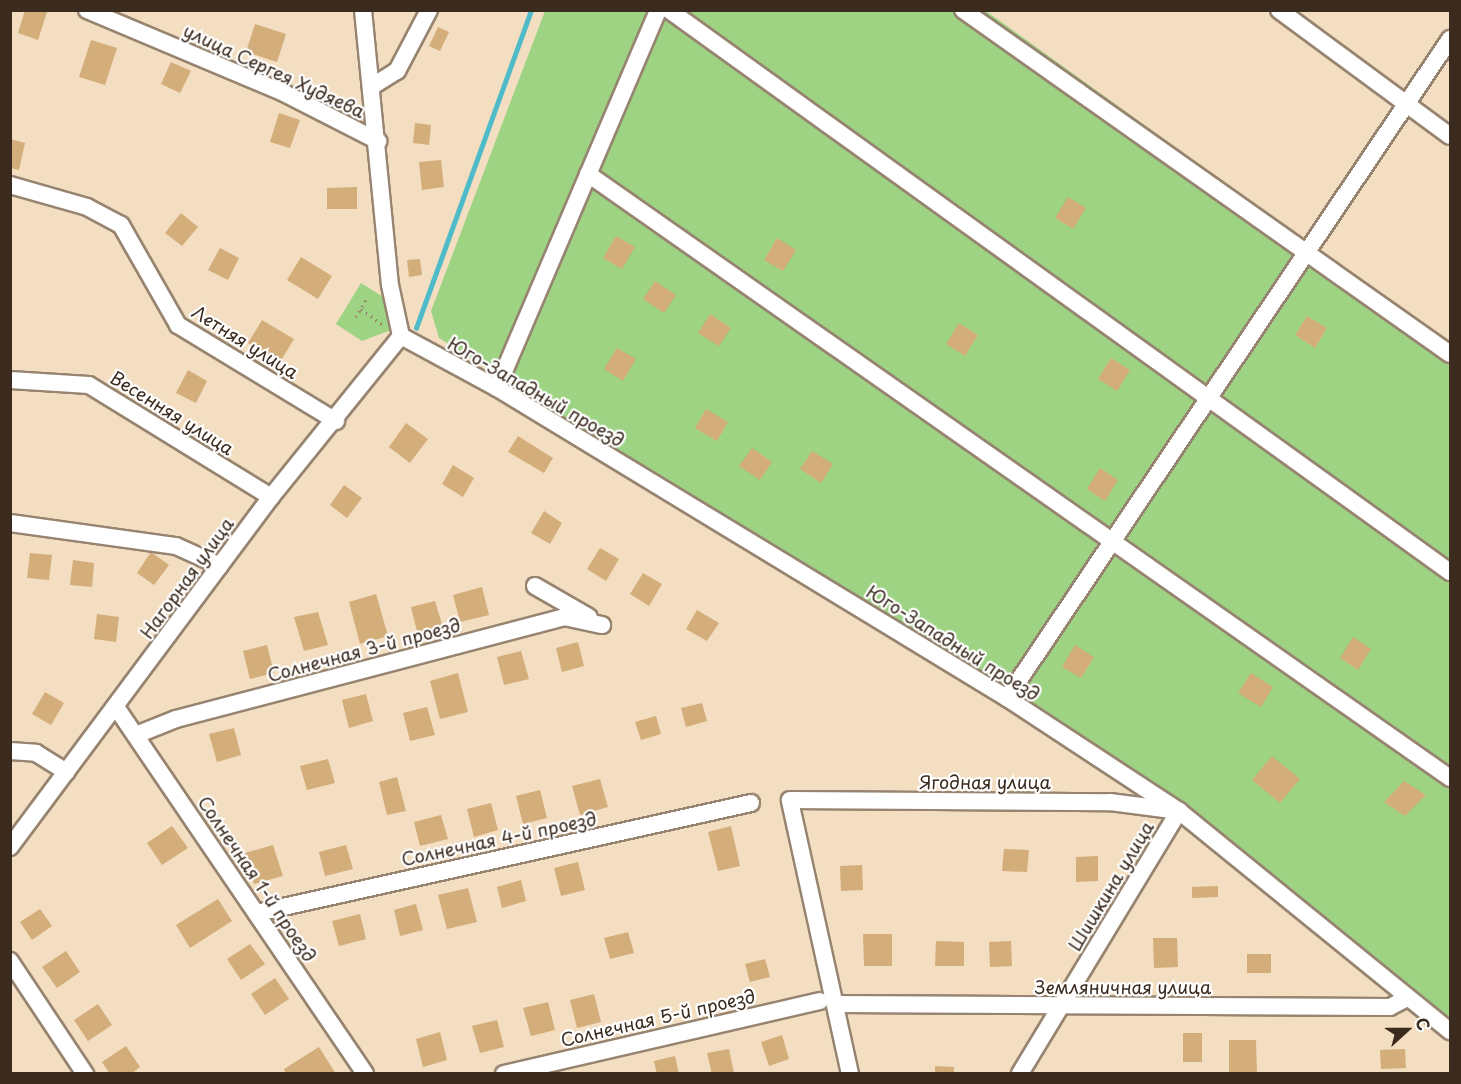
<!DOCTYPE html>
<html>
<head>
<meta charset="utf-8">
<style>
	body { margin:0 }
	#map { position:relative; width:1461px; height:1084px; overflow:hidden; background:#f3dec1; font-family:"Playpen Sans",sans-serif }
	div>[style] { position:absolute }
	.green>* { inset:0; background:#9ed384 }
	.stream>* { height:4.5px; margin:-2.25px; padding:0 2.25px; transform-origin:2.25px; border-radius:2.25px; background:#4fbbc9 }
	.building>* { inset:0; background:#d3ad7a }
	.path>* { height:3px; margin-top:-1.5px; transform-origin:0; background:repeating-linear-gradient(90deg,#978470 0 1.5px,transparent 0 6px) }
	.roads { filter:drop-shadow(2px 0 #978470) drop-shadow(-2px 0 #978470) drop-shadow(0 2px #978470) drop-shadow(0 -2px #978470) }
	.minor>* { height:16px; margin:-8px; padding:0 8px; transform-origin:8px; border-radius:8px; background:#fff }
	span { translate:-50% -50%; white-space:nowrap; text-align:center; line-height:1.15; -webkit-text-stroke:4.5px #fff; paint-order:stroke }
	.street-label { font-size:18px; color:#3b2a1e }
	.frame { position:absolute; inset:0; border:12px solid #3b2a1e; pointer-events:none }
	.north { position:absolute; left:1377px; top:1000px; width:60px; height:60px; -webkit-text-stroke:4px #fff; paint-order:stroke; rotate:69deg; font-size:16px; font-weight:700; line-height:24px; text-align:center; color:#3b2a1e }
	.north::after { content:''; display:block; margin:auto; width:21px; height:27px; background:#3b2a1e; clip-path:polygon(50% 0,100% 100%,50% 72%,0 100%) }
</style>
</head>
<body>
<div id="map">
	<div class="green">
		<i style="clip-path:polygon(545px 11px,986px 11px,1450px 345px,1450px 1019px,1179px 808px,439px 338px,431px 311px)"></i>
		<i style="clip-path:polygon(361px 283px,385px 298px,391px 330px,362px 341px,336px 324px)"></i>
	</div>
	<div class="stream">
		<i style="left:416px;top:328px;width:338px;rotate:-70.1deg"></i>
	</div>
	<div class="building">
		<i style="clip-path:polygon(25px 10px,47px 12px,38px 40px,18px 33px)"></i>
		<i style="clip-path:polygon(255px 24px,286px 34px,277px 62px,246px 52px)"></i>
		<i style="clip-path:polygon(438px 27px,449px 32px,440px 51px,429px 46px)"></i>
		<i style="clip-path:polygon(91px 40px,117px 48px,105px 85px,79px 77px)"></i>
		<i style="clip-path:polygon(171px 62px,191px 71px,180px 93px,161px 84px)"></i>
		<i style="clip-path:polygon(279px 113px,300px 120px,290px 148px,270px 142px)"></i>
		<i style="clip-path:polygon(415px 123px,431px 125px,429px 145px,413px 143px)"></i>
		<i style="clip-path:polygon(10px 139px,25px 143px,19px 170px,10px 168px)"></i>
		<i style="clip-path:polygon(441px 160px,444px 187px,422px 190px,419px 162px)"></i>
		<i style="clip-path:polygon(357px 187px,357px 209px,327px 209px,327px 188px)"></i>
		<i style="clip-path:polygon(1068px 197px,1086px 208px,1073px 229px,1055px 218px)"></i>
		<i style="clip-path:polygon(181px 213px,198px 227px,182px 246px,165px 233px)"></i>
		<i style="clip-path:polygon(616px 236px,635px 247px,622px 269px,603px 258px)"></i>
		<i style="clip-path:polygon(777px 238px,796px 250px,783px 271px,764px 260px)"></i>
		<i style="clip-path:polygon(220px 248px,239px 258px,228px 280px,208px 270px)"></i>
		<i style="clip-path:polygon(301px 257px,332px 276px,318px 299px,287px 280px)"></i>
		<i style="clip-path:polygon(420px 259px,422px 275px,409px 277px,407px 260px)"></i>
		<i style="clip-path:polygon(655px 281px,676px 295px,664px 313px,643px 299px)"></i>
		<i style="clip-path:polygon(710px 314px,731px 328px,719px 346px,698px 333px)"></i>
		<i style="clip-path:polygon(1307px 316px,1327px 328px,1315px 348px,1295px 335px)"></i>
		<i style="clip-path:polygon(262px 320px,294px 339px,280px 362px,248px 343px)"></i>
		<i style="clip-path:polygon(959px 323px,978px 335px,965px 356px,946px 344px)"></i>
		<i style="clip-path:polygon(617px 348px,636px 359px,623px 381px,604px 369px)"></i>
		<i style="clip-path:polygon(1111px 358px,1130px 370px,1117px 391px,1098px 379px)"></i>
		<i style="clip-path:polygon(188px 370px,207px 381px,196px 403px,176px 393px)"></i>
		<i style="clip-path:polygon(706px 409px,728px 422px,717px 441px,695px 428px)"></i>
		<i style="clip-path:polygon(406px 423px,428px 439px,410px 463px,389px 447px)"></i>
		<i style="clip-path:polygon(518px 436px,553px 458px,544px 473px,508px 452px)"></i>
		<i style="clip-path:polygon(752px 448px,772px 462px,760px 480px,739px 466px)"></i>
		<i style="clip-path:polygon(812px 451px,833px 464px,821px 483px,800px 469px)"></i>
		<i style="clip-path:polygon(453px 465px,474px 478px,463px 497px,442px 484px)"></i>
		<i style="clip-path:polygon(1100px 468px,1118px 480px,1105px 501px,1087px 489px)"></i>
		<i style="clip-path:polygon(344px 485px,362px 498px,347px 518px,330px 505px)"></i>
		<i style="clip-path:polygon(544px 511px,562px 523px,550px 544px,531px 533px)"></i>
		<i style="clip-path:polygon(600px 548px,619px 559px,606px 581px,587px 569px)"></i>
		<i style="clip-path:polygon(151px 552px,169px 565px,154px 585px,137px 573px)"></i>
		<i style="clip-path:polygon(30px 553px,52px 555px,49px 580px,27px 578px)"></i>
		<i style="clip-path:polygon(73px 560px,94px 563px,92px 587px,70px 585px)"></i>
		<i style="clip-path:polygon(643px 573px,662px 584px,649px 606px,630px 594px)"></i>
		<i style="clip-path:polygon(482px 587px,489px 615px,460px 622px,453px 595px)"></i>
		<i style="clip-path:polygon(376px 594px,388px 636px,360px 644px,349px 602px)"></i>
		<i style="clip-path:polygon(435px 601px,443px 628px,418px 635px,411px 607px)"></i>
		<i style="clip-path:polygon(697px 610px,719px 623px,707px 641px,686px 629px)"></i>
		<i style="clip-path:polygon(318px 612px,328px 645px,304px 651px,294px 617px)"></i>
		<i style="clip-path:polygon(97px 614px,119px 617px,116px 642px,94px 639px)"></i>
		<i style="clip-path:polygon(1353px 637px,1371px 649px,1358px 670px,1340px 658px)"></i>
		<i style="clip-path:polygon(578px 642px,584px 666px,562px 672px,556px 648px)"></i>
		<i style="clip-path:polygon(267px 645px,274px 673px,250px 679px,243px 651px)"></i>
		<i style="clip-path:polygon(1075px 645px,1094px 657px,1081px 678px,1062px 667px)"></i>
		<i style="clip-path:polygon(521px 651px,529px 679px,504px 685px,497px 657px)"></i>
		<i style="clip-path:polygon(458px 673px,468px 712px,440px 719px,430px 681px)"></i>
		<i style="clip-path:polygon(1251px 673px,1273px 687px,1261px 707px,1238px 693px)"></i>
		<i style="clip-path:polygon(45px 692px,64px 703px,51px 725px,32px 714px)"></i>
		<i style="clip-path:polygon(366px 694px,373px 721px,349px 728px,342px 700px)"></i>
		<i style="clip-path:polygon(702px 703px,707px 721px,686px 727px,681px 708px)"></i>
		<i style="clip-path:polygon(427px 707px,435px 735px,410px 741px,403px 713px)"></i>
		<i style="clip-path:polygon(656px 716px,661px 734px,641px 740px,635px 722px)"></i>
		<i style="clip-path:polygon(234px 728px,241px 755px,217px 762px,209px 734px)"></i>
		<i style="clip-path:polygon(1272px 756px,1300px 779px,1280px 803px,1252px 780px)"></i>
		<i style="clip-path:polygon(328px 759px,335px 783px,307px 790px,300px 766px)"></i>
		<i style="clip-path:polygon(397px 777px,406px 811px,387px 815px,379px 782px)"></i>
		<i style="clip-path:polygon(600px 779px,608px 807px,580px 815px,572px 786px)"></i>
		<i style="clip-path:polygon(1404px 781px,1426px 795px,1405px 816px,1384px 802px)"></i>
		<i style="clip-path:polygon(540px 790px,547px 818px,523px 824px,516px 796px)"></i>
		<i style="clip-path:polygon(491px 803px,498px 830px,474px 837px,467px 809px)"></i>
		<i style="clip-path:polygon(441px 815px,448px 839px,420px 846px,414px 822px)"></i>
		<i style="clip-path:polygon(172px 826px,188px 848px,162px 865px,147px 843px)"></i>
		<i style="clip-path:polygon(731px 826px,740px 866px,718px 871px,708px 832px)"></i>
		<i style="clip-path:polygon(273px 845px,283px 876px,254px 884px,245px 853px)"></i>
		<i style="clip-path:polygon(346px 845px,353px 869px,325px 876px,319px 852px)"></i>
		<i style="clip-path:polygon(1004px 849px,1029px 850px,1027px 872px,1002px 871px)"></i>
		<i style="clip-path:polygon(1098px 856px,1098px 881px,1076px 882px,1076px 857px)"></i>
		<i style="clip-path:polygon(578px 862px,585px 890px,561px 896px,554px 868px)"></i>
		<i style="clip-path:polygon(862px 865px,863px 890px,841px 891px,840px 866px)"></i>
		<i style="clip-path:polygon(521px 880px,526px 901px,502px 908px,497px 887px)"></i>
		<i style="clip-path:polygon(1218px 886px,1218px 897px,1192px 898px,1192px 887px)"></i>
		<i style="clip-path:polygon(468px 888px,477px 922px,447px 929px,438px 895px)"></i>
		<i style="clip-path:polygon(218px 899px,232px 921px,190px 948px,176px 925px)"></i>
		<i style="clip-path:polygon(416px 904px,423px 930px,400px 936px,394px 910px)"></i>
		<i style="clip-path:polygon(40px 909px,52px 926px,32px 940px,20px 922px)"></i>
		<i style="clip-path:polygon(360px 914px,366px 939px,339px 946px,332px 921px)"></i>
		<i style="clip-path:polygon(628px 932px,634px 953px,610px 959px,604px 938px)"></i>
		<i style="clip-path:polygon(863px 934px,892px 934px,892px 966px,864px 966px)"></i>
		<i style="clip-path:polygon(1153px 938px,1177px 938px,1178px 967px,1154px 968px)"></i>
		<i style="clip-path:polygon(936px 941px,964px 942px,964px 966px,935px 966px)"></i>
		<i style="clip-path:polygon(1011px 941px,1012px 966px,990px 967px,989px 942px)"></i>
		<i style="clip-path:polygon(250px 944px,265px 964px,241px 980px,227px 959px)"></i>
		<i style="clip-path:polygon(66px 951px,80px 972px,57px 988px,42px 967px)"></i>
		<i style="clip-path:polygon(1247px 954px,1271px 954px,1271px 973px,1247px 973px)"></i>
		<i style="clip-path:polygon(765px 959px,770px 977px,750px 982px,745px 964px)"></i>
		<i style="clip-path:polygon(275px 978px,289px 999px,265px 1015px,251px 994px)"></i>
		<i style="clip-path:polygon(594px 994px,601px 1022px,577px 1028px,570px 1000px)"></i>
		<i style="clip-path:polygon(548px 1002px,555px 1030px,531px 1036px,523px 1008px)"></i>
		<i style="clip-path:polygon(98px 1004px,112px 1025px,88px 1041px,74px 1020px)"></i>
		<i style="clip-path:polygon(497px 1020px,504px 1047px,480px 1053px,472px 1026px)"></i>
		<i style="clip-path:polygon(440px 1032px,447px 1060px,423px 1067px,416px 1039px)"></i>
		<i style="clip-path:polygon(1183px 1033px,1202px 1033px,1202px 1062px,1183px 1062px)"></i>
		<i style="clip-path:polygon(782px 1035px,789px 1059px,769px 1066px,761px 1042px)"></i>
		<i style="clip-path:polygon(1229px 1040px,1256px 1040px,1257px 1074px,1229px 1074px)"></i>
		<i style="clip-path:polygon(126px 1046px,140px 1067px,131px 1074px,110px 1074px,102px 1062px)"></i>
		<i style="clip-path:polygon(319px 1047px,336px 1074px,286px 1074px,284px 1069px)"></i>
		<i style="clip-path:polygon(729px 1049px,734px 1073px,712px 1074px,707px 1053px)"></i>
		<i style="clip-path:polygon(1405px 1049px,1406px 1068px,1381px 1069px,1380px 1050px)"></i>
		<i style="clip-path:polygon(675px 1056px,679px 1074px,657px 1074px,654px 1061px)"></i>
		<i style="clip-path:polygon(935px 1066px,954px 1067px,954px 1074px,935px 1074px)"></i>
	</div>
	<div class="path">
		<i style="left:361px;top:309px;width:26px;rotate:36deg"></i>
		<i style="left:356px;top:317px;width:20px;rotate:-60deg"></i>
	</div>
	<div class="roads">
		<div class="minor">
			<i style="left:87px;top:10px;width:214px;rotate:22.8deg"></i>
			<i style="left:284px;top:93px;width:106px;rotate:27.1deg"></i>
			<i style="left:363px;top:10px;width:276px;rotate:84.4deg"></i>
			<i style="left:390px;top:285px;width:52px;rotate:77.8deg"></i>
			<i style="left:669px;top:10px;width:962px;rotate:35.74deg"></i>
			<i style="left:963px;top:10px;width:596px;rotate:35.24deg"></i>
			<i style="left:1279px;top:10px;width:212px;rotate:36.4deg"></i>
			<i style="left:371px;top:87px;width:31px;rotate:-32deg"></i>
			<i style="left:397px;top:71px;width:69px;rotate:-62.3deg"></i>
			<i style="left:588px;top:174px;width:1053px;rotate:35.02deg"></i>
			<i style="left:10px;top:185px;width:80px;rotate:15.9deg"></i>
			<i style="left:87px;top:207px;width:38px;rotate:28deg"></i>
			<i style="left:121px;top:225px;width:115px;rotate:60.3deg"></i>
			<i style="left:178px;top:325px;width:185px;rotate:31.3deg"></i>
			<i style="left:401px;top:336px;width:109px;rotate:28.4deg"></i>
			<i style="left:497px;top:388px;width:597px;rotate:31.29deg"></i>
			<i style="left:1007px;top:698px;width:206px;rotate:33.3deg"></i>
			<i style="left:1179px;top:811px;width:349px;rotate:39.1deg"></i>
			<i style="left:10px;top:380px;width:79px;rotate:3.6deg"></i>
			<i style="left:89px;top:385px;width:214px;rotate:31.6deg"></i>
			<i style="left:497px;top:388px;width:411px;rotate:-66.9deg"></i>
			<i style="left:10px;top:523px;width:168px;rotate:7.9deg"></i>
			<i style="left:176px;top:546px;width:48px;rotate:24.4deg"></i>
			<i style="left:535px;top:586px;width:62px;rotate:29.9deg"></i>
			<i style="left:1007px;top:698px;width:794px;rotate:-56.09deg"></i>
			<i style="left:116px;top:707px;width:443px;rotate:55.8deg"></i>
			<i style="left:136px;top:735px;width:43px;rotate:-21.8deg"></i>
			<i style="left:176px;top:719px;width:401px;rotate:-14.7deg"></i>
			<i style="left:564px;top:617px;width:39px;rotate:12deg"></i>
			<i style="left:10px;top:751px;width:26px;rotate:4deg"></i>
			<i style="left:36px;top:753px;width:36px;rotate:32deg"></i>
			<i style="left:10px;top:847px;width:437px;rotate:-53.3deg"></i>
			<i style="left:271px;top:497px;width:207px;rotate:-51.1deg"></i>
			<i style="left:256px;top:913px;width:507px;rotate:-12.53deg"></i>
			<i style="left:10px;top:961px;width:136px;rotate:56.4deg"></i>
			<i style="left:835px;top:1004px;width:555px;rotate:0.31deg"></i>
			<i style="left:1390px;top:1007px;width:19px;rotate:-28deg"></i>
			<i style="left:504px;top:1074px;width:324px;rotate:-13deg"></i>
			<i style="left:850px;top:1074px;width:280px;rotate:-102.4deg"></i>
			<i style="left:790px;top:800px;width:320px;rotate:0.4deg"></i>
			<i style="left:1110px;top:802px;width:70px;rotate:7.4deg"></i>
			<i style="left:1179px;top:811px;width:307px;rotate:121.2deg"></i>
		</div>
	</div>
	<div class="street-label">
		<span style="left:274px;top:71px;rotate:25deg">улица Сергея Худяева</span>
		<span style="left:245px;top:342px;rotate:32deg">Летняя улица</span>
		<span style="left:536px;top:392px;rotate:30deg">Юго-Западный проезд</span>
		<span style="left:172px;top:413px;rotate:32deg">Весенняя улица</span>
		<span style="left:187px;top:578px;rotate:-54deg">Нагорная улица</span>
		<span style="left:953px;top:643px;rotate:32deg">Юго-Западный проезд</span>
		<span style="left:364px;top:650px;rotate:-15deg">Солнечная 3-й проезд</span>
		<span style="left:985px;top:782px">Ягодная улица</span>
		<span style="left:499px;top:839px;rotate:-12deg">Солнечная 4-й проезд</span>
		<span style="left:257px;top:879px;rotate:56deg">Солнечная 1-й проезд</span>
		<span style="left:1111px;top:886px;rotate:-59deg">Шишкина улица</span>
		<span style="left:1123px;top:987px">Земляничная улица</span>
		<span style="left:658px;top:1018px;rotate:-13deg">Солнечная 5-й проезд</span>
	</div>
	<div class="frame"></div>
	<div class="north">С</div>
</div>
</body>
</html>
